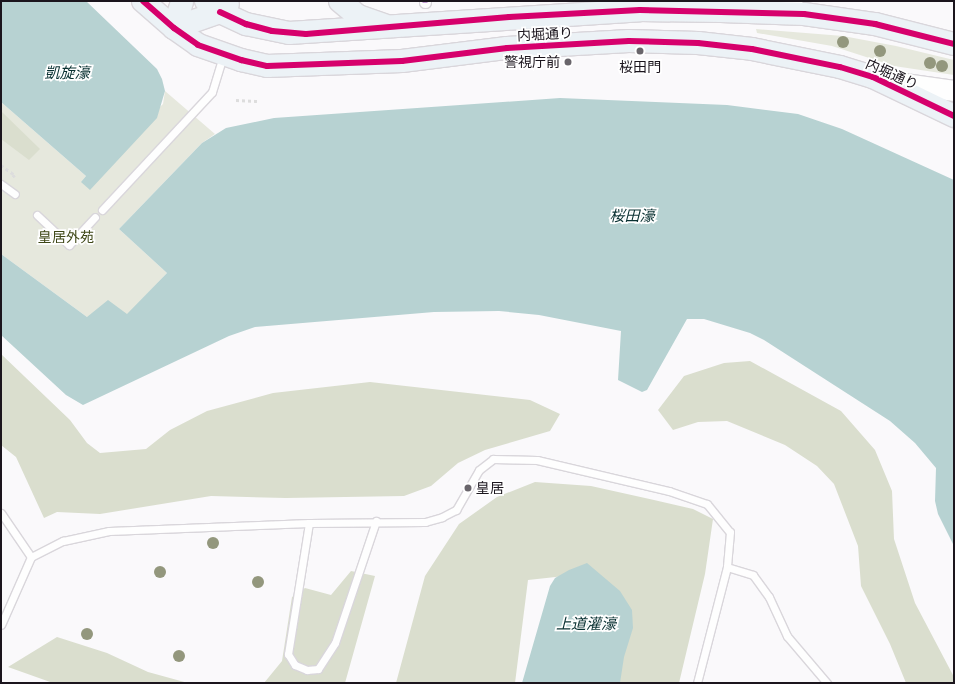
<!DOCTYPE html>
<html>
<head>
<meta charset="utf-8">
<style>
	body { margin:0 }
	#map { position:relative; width:955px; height:684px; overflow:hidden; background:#faf9fb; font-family:Commissioner,"Noto Sans JP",sans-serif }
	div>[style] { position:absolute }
	.green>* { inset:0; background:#e6e8dd }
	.forest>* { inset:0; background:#dadece }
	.water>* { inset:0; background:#b7d2d2 }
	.path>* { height:2.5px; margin-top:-1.25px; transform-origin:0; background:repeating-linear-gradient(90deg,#ddd 0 3px,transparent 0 6px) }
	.roads { filter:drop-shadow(1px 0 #d9d6db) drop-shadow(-1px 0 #d9d6db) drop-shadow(0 1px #d9d6db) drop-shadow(0 -1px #d9d6db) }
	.service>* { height:7px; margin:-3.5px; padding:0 3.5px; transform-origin:3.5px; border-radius:3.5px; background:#fefefe }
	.pedestrian>* { height:11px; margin:-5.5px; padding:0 5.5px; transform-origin:5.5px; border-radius:5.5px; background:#fefefe }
	.secondary>* { height:20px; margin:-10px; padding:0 10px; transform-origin:10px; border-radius:10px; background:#fefefe }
	.trunk>* { height:22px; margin:-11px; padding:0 11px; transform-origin:11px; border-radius:11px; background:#ecf2f6 }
	.quiet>* { height:5px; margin-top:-2.5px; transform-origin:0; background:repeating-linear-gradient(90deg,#8e44ad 0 10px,transparent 0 15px) }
	.cycleway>* { height:6px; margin:-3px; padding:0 3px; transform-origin:3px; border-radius:3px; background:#d6006c }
	.trees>* { width:12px; height:12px; margin:-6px; border-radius:50%; background:#93977d }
	.dots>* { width:11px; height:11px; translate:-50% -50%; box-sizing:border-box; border:2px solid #fff; border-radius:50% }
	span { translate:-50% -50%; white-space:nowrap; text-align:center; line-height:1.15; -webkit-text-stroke:3.5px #fff; paint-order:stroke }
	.street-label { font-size:14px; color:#1b151d }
	.poi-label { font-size:14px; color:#1b151d }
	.right { translate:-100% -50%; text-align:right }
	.left { translate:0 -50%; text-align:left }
	.park-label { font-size:14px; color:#3e4716 }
	.water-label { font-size:15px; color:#072f30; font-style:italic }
	.frame { position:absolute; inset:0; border:2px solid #1b151d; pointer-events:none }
</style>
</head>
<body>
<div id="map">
	<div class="green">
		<i style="clip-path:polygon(756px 29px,843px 36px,896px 46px,954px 60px,954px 75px,894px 66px,832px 46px,757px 33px)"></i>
		<i style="clip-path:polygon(165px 91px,215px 134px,202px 143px,119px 229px,167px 273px,127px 315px,87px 317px,1px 254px,1px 102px,86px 176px,81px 182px,163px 104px)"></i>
	</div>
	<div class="forest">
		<i style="clip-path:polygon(1px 111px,40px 149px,29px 160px,1px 139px)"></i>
		<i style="clip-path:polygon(1px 354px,70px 420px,87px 443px,100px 453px,146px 449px,170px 430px,207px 411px,273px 393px,370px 382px,530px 400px,560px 414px,550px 431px,485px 450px,458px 463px,431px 486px,404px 496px,286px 498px,211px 496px,100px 514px,57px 512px,44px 518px,16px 457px,1px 445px)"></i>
		<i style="clip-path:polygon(750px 361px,841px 411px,875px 450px,892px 491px,894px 539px,915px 603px,954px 677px,954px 683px,906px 683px,890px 644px,861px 586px,858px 546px,834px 484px,817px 466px,785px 445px,727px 421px,698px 422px,673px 430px,658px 410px,684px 376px,724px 363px)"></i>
		<i style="clip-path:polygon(535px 482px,591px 486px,654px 500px,693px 509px,713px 519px,705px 574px,679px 683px,608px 683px,574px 575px,528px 580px,515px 683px,396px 683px,425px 576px,459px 524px,497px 497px)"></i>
		<i style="clip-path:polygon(351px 571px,375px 576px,345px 683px,264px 683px,282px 661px,292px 597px,305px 588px,331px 595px)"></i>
		<i style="clip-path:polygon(57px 637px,107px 653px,148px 672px,188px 683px,53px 683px,8px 667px)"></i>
	</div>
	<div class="water">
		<i style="clip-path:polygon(1px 1px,86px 1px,157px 69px,162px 79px,165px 91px,157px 118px,90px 190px,81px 182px,86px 176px,1px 102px)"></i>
		<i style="clip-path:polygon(560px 98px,727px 105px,798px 114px,842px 129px,954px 180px,954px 546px,938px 514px,935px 501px,936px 468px,915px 443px,890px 421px,764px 340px,750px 333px,704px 319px,687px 319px,647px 390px,642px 392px,618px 380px,621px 331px,539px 315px,499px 311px,434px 312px,255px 327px,229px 336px,83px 405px,66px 395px,1px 335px,1px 254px,87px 317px,108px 300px,127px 314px,167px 273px,119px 229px,202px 143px,226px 128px,274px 118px)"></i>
		<i style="clip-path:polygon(587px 563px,620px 591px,632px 610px,633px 628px,624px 657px,620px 683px,522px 683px,550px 586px,555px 578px,569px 570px)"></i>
	</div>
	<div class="path">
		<i style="left:236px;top:100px;width:21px;rotate:3deg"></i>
		<i style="left:1px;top:165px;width:17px;rotate:36deg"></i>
		<i style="left:15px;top:175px;width:4px;rotate:135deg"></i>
	</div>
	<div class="roads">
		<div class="service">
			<i style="left:1px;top:184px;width:17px;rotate:36deg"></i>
			<i style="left:102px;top:210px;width:161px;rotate:-47deg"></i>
			<i style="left:212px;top:92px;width:37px;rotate:-73deg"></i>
			<i style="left:37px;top:215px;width:44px;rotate:43.2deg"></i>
			<i style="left:69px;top:245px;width:38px;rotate:-47deg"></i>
			<i style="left:1px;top:513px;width:53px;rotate:55.7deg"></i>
			<i style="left:31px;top:557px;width:74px;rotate:113.8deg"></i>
			<i style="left:309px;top:523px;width:133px;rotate:99.1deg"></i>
			<i style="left:288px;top:654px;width:13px;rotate:58deg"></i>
			<i style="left:295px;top:665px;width:13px;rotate:23deg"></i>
			<i style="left:307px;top:670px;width:11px;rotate:-5deg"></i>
			<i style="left:318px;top:669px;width:31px;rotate:-57deg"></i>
			<i style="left:335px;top:643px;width:129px;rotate:-71.4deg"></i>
			<i style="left:31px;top:557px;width:36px;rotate:-27deg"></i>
			<i style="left:63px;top:541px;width:47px;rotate:-12.3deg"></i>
			<i style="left:109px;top:531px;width:200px;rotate:-2.3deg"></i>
			<i style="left:309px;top:523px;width:116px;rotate:-0.5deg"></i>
			<i style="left:425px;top:522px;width:18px;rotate:-16deg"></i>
			<i style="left:442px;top:517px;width:16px;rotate:-27deg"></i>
			<i style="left:456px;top:510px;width:46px;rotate:-60.1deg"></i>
			<i style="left:479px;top:470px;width:18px;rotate:-38deg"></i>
			<i style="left:493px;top:459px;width:44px;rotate:1.3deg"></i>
			<i style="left:537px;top:460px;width:136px;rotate:13.2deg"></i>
			<i style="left:669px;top:491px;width:40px;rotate:18.9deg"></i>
			<i style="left:707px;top:504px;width:36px;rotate:51deg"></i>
			<i style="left:730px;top:532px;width:35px;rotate:95deg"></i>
			<i style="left:727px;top:567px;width:120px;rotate:104.5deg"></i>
			<i style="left:727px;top:567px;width:27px;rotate:17deg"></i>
			<i style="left:753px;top:575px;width:27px;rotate:54deg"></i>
			<i style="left:769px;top:597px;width:43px;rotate:65.2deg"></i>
			<i style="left:787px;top:636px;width:62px;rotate:49.6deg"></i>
		</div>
		<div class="pedestrian">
			<i style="left:425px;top:1px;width:1px;rotate:90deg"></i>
		</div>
		<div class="secondary">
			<i style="left:756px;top:6px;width:37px;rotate:-8deg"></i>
			<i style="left:891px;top:82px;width:64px;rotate:8.1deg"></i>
		</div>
		<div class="trunk">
			<i style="left:143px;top:1px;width:41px;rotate:41.1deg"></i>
			<i style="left:174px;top:28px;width:29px;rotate:35deg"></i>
			<i style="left:198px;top:45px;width:46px;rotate:19.2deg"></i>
			<i style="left:241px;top:60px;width:27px;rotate:13deg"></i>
			<i style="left:267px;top:66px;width:135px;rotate:-2.1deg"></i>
			<i style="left:402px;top:61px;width:106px;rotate:-7.1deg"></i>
			<i style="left:507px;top:48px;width:122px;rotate:-3.3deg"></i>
			<i style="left:629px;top:41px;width:69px;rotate:1.7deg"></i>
			<i style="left:698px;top:43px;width:54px;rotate:6.3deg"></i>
			<i style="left:752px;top:49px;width:90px;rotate:11.6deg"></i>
			<i style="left:840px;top:67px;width:34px;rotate:17deg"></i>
			<i style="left:873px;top:77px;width:90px;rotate:25.7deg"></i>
			<i style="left:206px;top:1px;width:18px;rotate:38deg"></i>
			<i style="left:220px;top:12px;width:29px;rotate:25deg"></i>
			<i style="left:246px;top:24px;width:44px;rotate:11.8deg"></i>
			<i style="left:289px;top:33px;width:352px;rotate:-3.7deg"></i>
			<i style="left:640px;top:10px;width:81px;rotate:0.7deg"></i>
			<i style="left:721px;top:11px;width:83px;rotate:2.1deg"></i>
			<i style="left:804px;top:14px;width:72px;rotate:8deg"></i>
			<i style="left:875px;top:24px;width:81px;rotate:14.2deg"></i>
			<i style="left:340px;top:1px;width:23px;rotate:40deg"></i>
			<i style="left:358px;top:16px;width:28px;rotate:19deg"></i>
			<i style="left:174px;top:28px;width:49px;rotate:-19.2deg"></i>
			<i style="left:220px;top:12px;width:11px;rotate:-45deg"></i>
			<i style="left:174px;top:28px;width:28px;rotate:-73deg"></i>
		</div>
	</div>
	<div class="quiet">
		<i style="left:425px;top:1px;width:1px;rotate:90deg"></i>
	</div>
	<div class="cycleway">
		<i style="left:143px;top:1px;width:41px;rotate:41.1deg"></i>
		<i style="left:174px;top:28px;width:29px;rotate:35deg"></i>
		<i style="left:198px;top:45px;width:46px;rotate:19.2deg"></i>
		<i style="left:241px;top:60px;width:27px;rotate:13deg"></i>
		<i style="left:267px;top:66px;width:135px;rotate:-2.1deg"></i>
		<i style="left:402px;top:61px;width:106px;rotate:-7.1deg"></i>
		<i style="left:507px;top:48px;width:122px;rotate:-3.3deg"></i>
		<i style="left:629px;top:41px;width:69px;rotate:1.7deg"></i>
		<i style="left:698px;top:43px;width:54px;rotate:6.3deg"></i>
		<i style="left:752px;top:49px;width:90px;rotate:11.6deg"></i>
		<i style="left:840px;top:67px;width:34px;rotate:17deg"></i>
		<i style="left:873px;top:77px;width:90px;rotate:25.7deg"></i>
		<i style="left:220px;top:12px;width:29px;rotate:25deg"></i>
		<i style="left:246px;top:24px;width:27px;rotate:15deg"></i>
		<i style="left:272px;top:31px;width:34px;rotate:5deg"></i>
		<i style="left:306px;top:34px;width:204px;rotate:-4.8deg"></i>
		<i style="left:509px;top:17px;width:131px;rotate:-3.1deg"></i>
		<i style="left:640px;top:10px;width:164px;rotate:1.4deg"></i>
		<i style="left:804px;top:14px;width:72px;rotate:8deg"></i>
		<i style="left:875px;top:24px;width:81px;rotate:14.2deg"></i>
	</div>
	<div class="trees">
		<i style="left:843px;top:42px"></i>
		<i style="left:880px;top:51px"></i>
		<i style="left:930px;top:63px"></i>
		<i style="left:942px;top:66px"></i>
		<i style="left:213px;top:543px"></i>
		<i style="left:160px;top:572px"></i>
		<i style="left:258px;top:582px"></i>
		<i style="left:87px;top:634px"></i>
		<i style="left:179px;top:656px"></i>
	</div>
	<div class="dots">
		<i style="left:640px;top:51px;background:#69656b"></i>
		<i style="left:568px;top:62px;background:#69656b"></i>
		<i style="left:468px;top:488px;background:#69656b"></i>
	</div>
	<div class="street-label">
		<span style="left:545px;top:34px;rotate:-3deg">内堀通り</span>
		<span style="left:892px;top:74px;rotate:24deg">内堀通り</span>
	</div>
	<div class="poi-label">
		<span class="right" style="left:560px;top:62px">警視庁前</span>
		<span style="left:640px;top:67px">桜田門</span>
		<span class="left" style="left:476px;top:488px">皇居</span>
	</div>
	<div class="park-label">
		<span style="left:66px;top:237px">皇居外苑</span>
	</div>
	<div class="water-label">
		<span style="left:67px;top:73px">凱旋濠</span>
		<span style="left:632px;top:216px">桜田濠</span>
		<span style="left:586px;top:624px">上道灌濠</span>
	</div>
	<div class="frame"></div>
</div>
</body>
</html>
